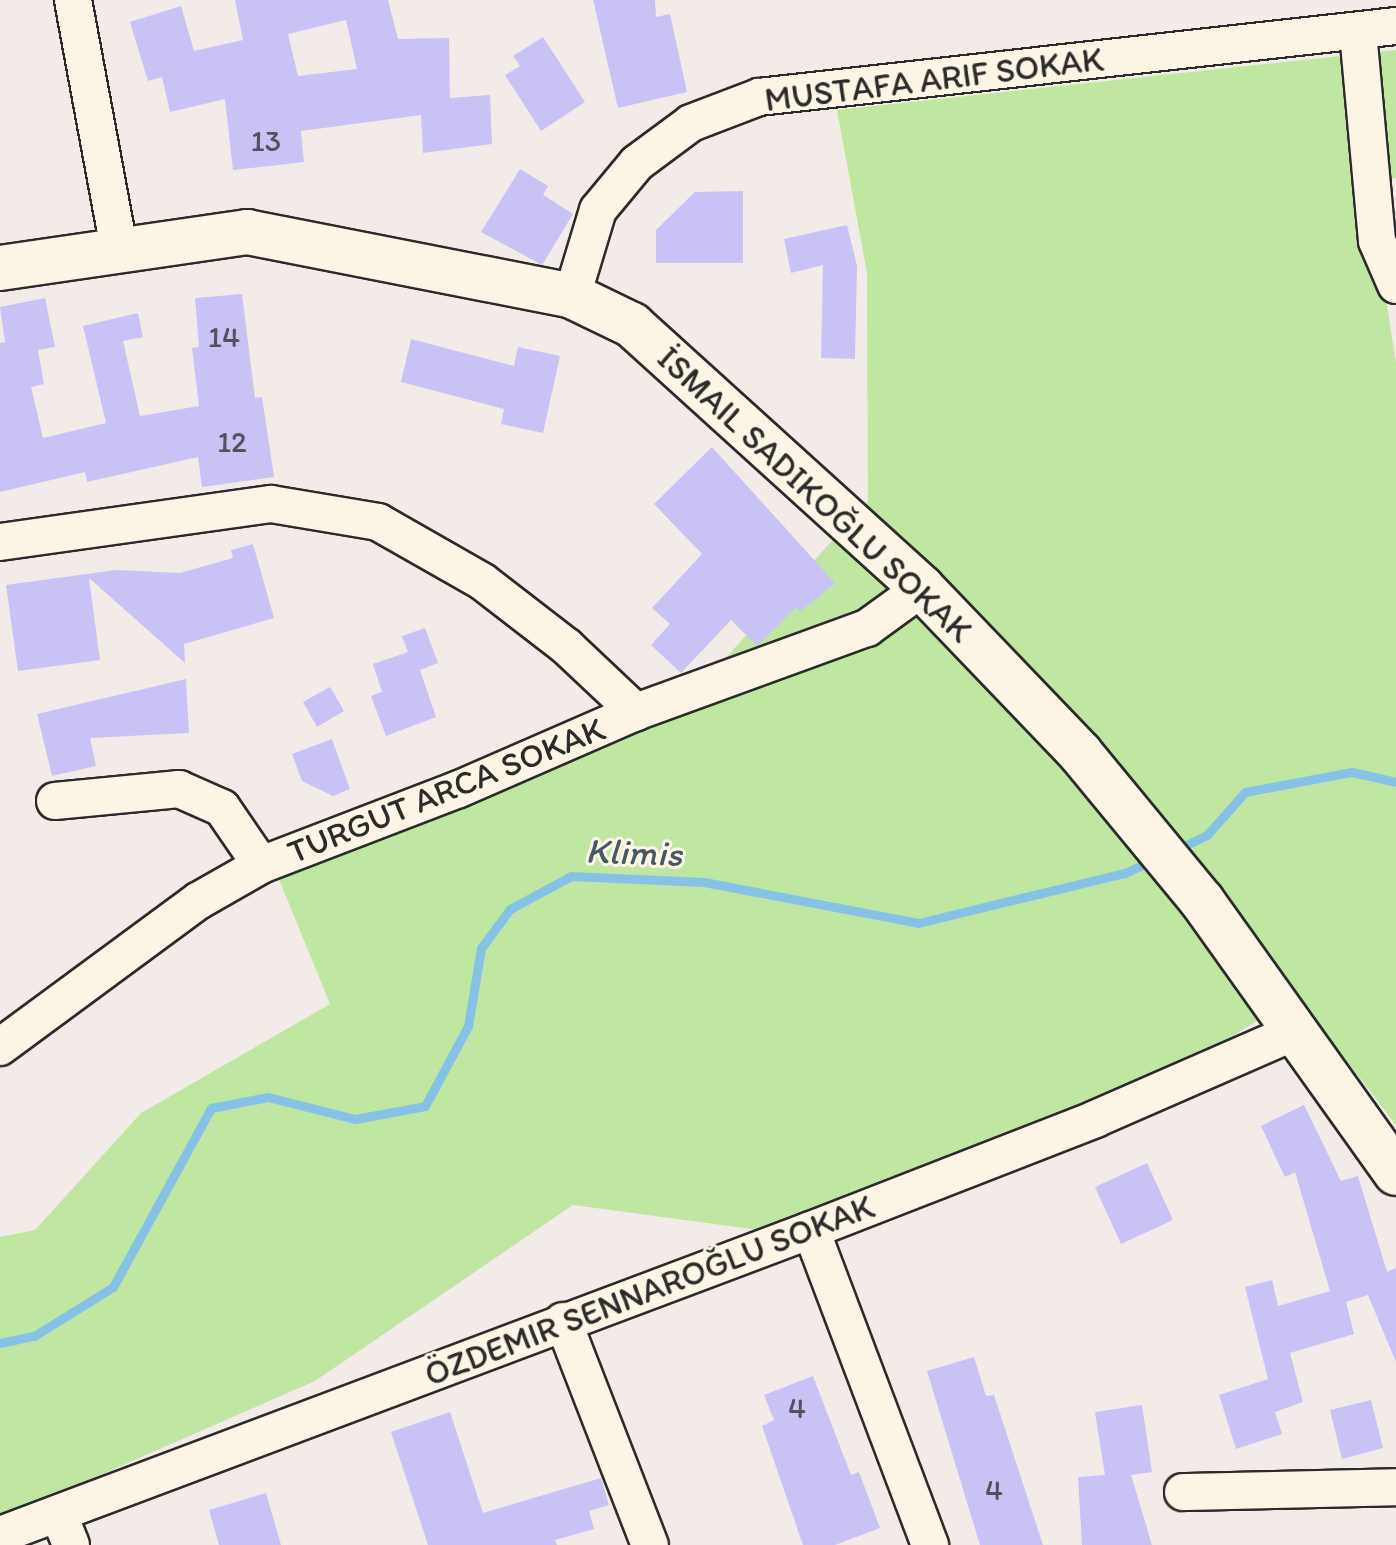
<!DOCTYPE html>
<html>
<head>
<meta charset="utf-8">
<style>
	body { margin:0 }
	#map { position:relative; width:1396px; height:1545px; overflow:hidden; background:#f2ebe8; font-family:Itim,sans-serif }
	div>[style] { position:absolute }
	.green>* { inset:0; background:#c0e7a2 }
	.stream>* { height:9px; margin:-4.5px; padding:0 4.5px; transform-origin:4.5px; border-radius:4.5px; background:#86c2e6 }
	.building>* { inset:0; background:#c9c3f5 }
	.roads { filter:drop-shadow(2px 0 #2b2b2b) drop-shadow(-2px 0 #2b2b2b) drop-shadow(0 2px #2b2b2b) drop-shadow(0 -2px #2b2b2b) }
	.minor>* { height:36px; margin:-18px; padding:0 18px; transform-origin:18px; border-radius:18px; background:#fcf5e5 }
	.tertiary>* { height:44px; margin:-22px; padding:0 22px; transform-origin:22px; border-radius:22px; background:#fcf5e5 }
	span { translate:-50% -50%; white-space:nowrap; text-align:center; line-height:1.15; -webkit-text-stroke:6px #fcf5e5; paint-order:stroke }
	.number-label { font-size:30px; color:#52515e }
	.number-label span { -webkit-text-stroke-width:0 }
	.street-label { font-size:34px; color:#2b2b2b }
	.water-label { font-size:36px; color:#465863; font-style:italic }
</style>
</head>
<body>
<div id="map">
	<div class="green">
		<i style="clip-path:polygon(1396px 50px,1396px 178px,1368px 184px,1396px 363px,1396px 1125px,1297px 996px,1199px 1057px,759px 1230px,573px 1205px,315px 1381px,0 1519px,0 1237px,35px 1230px,141px 1113px,330px 1004px,278px 877px,672px 717px,868px 501px,867px 273px,837px 110px)"></i>
	</div>
	<div class="stream">
		<i style="left:1174px;top:851px;width:37px;rotate:-26deg"></i>
		<i style="left:1207px;top:835px;width:57px;rotate:-48.5deg"></i>
		<i style="left:1245px;top:792px;width:109px;rotate:-10.6deg"></i>
		<i style="left:1352px;top:772px;width:45px;rotate:12.8deg"></i>
		<i style="left:0;top:1343px;width:35px;rotate:-12deg"></i>
		<i style="left:34px;top:1336px;width:93px;rotate:-31.8deg"></i>
		<i style="left:113px;top:1287px;width:204px;rotate:-61.3deg"></i>
		<i style="left:211px;top:1108px;width:58px;rotate:-10.9deg"></i>
		<i style="left:268px;top:1097px;width:90px;rotate:14.2deg"></i>
		<i style="left:355px;top:1119px;width:71px;rotate:-10.5deg"></i>
		<i style="left:425px;top:1106px;width:91px;rotate:-61.7deg"></i>
		<i style="left:468px;top:1026px;width:79px;rotate:-80.5deg"></i>
		<i style="left:481px;top:948px;width:49px;rotate:-53.4deg"></i>
		<i style="left:510px;top:909px;width:69px;rotate:-28.4deg"></i>
		<i style="left:571px;top:876px;width:133px;rotate:2.6deg"></i>
		<i style="left:704px;top:882px;width:218px;rotate:10.8deg"></i>
		<i style="left:918px;top:923px;width:213px;rotate:-13.6deg"></i>
		<i style="left:1125px;top:873px;width:31px;rotate:-25deg"></i>
	</div>
	<div class="building">
		<i style="clip-path:polygon(evenodd,235px 0,388px 0,398px 39px,449px 38px,450px 98px,490px 95px,492px 144px,423px 153px,421px 115px,301px 131px,304px 162px,233px 170px,225px 99px,170px 112px,162px 77px,148px 81px,130px 22px,181px 6px,194px 51px,243px 40px,235px 0,346px 20px,357px 69px,298px 76px,288px 34px,346px 20px)"></i>
		<i style="clip-path:polygon(593px 0,655px 0,656px 17px,670px 14px,687px 92px,618px 108px)"></i>
		<i style="clip-path:polygon(543px 37px,585px 102px,541px 131px,505px 75px,520px 66px,513px 56px)"></i>
		<i style="clip-path:polygon(520px 169px,548px 186px,543px 195px,573px 214px,542px 265px,481px 232px)"></i>
		<i style="clip-path:polygon(743px 191px,743px 263px,656px 263px,656px 230px,695px 192px)"></i>
		<i style="clip-path:polygon(847px 225px,857px 266px,855px 359px,821px 358px,823px 265px,791px 273px,784px 239px)"></i>
		<i style="clip-path:polygon(242px 294px,255px 398px,262px 397px,274px 477px,202px 487px,198px 457px,87px 482px,85px 472px,0 492px,0 343px,5px 342px,0 307px,45px 298px,55px 347px,38px 350px,44px 384px,31px 387px,43px 438px,106px 423px,83px 326px,138px 313px,143px 337px,123px 341px,140px 416px,199px 406px,192px 348px,199px 347px,195px 298px)"></i>
		<i style="clip-path:polygon(411px 339px,514px 366px,518px 347px,560px 356px,543px 433px,501px 424px,504px 409px,401px 382px)"></i>
		<i style="clip-path:polygon(712px 447px,835px 583px,800px 612px,796px 607px,757px 646px,731px 620px,681px 673px,651px 645px,670px 624px,652px 608px,702px 554px,654px 504px)"></i>
		<i style="clip-path:polygon(253px 544px,274px 618px,184px 644px,185px 663px,89px 578px,100px 660px,18px 671px,6px 585px,116px 570px,180px 573px,233px 558px,231px 550px)"></i>
		<i style="clip-path:polygon(425px 628px,438px 663px,420px 670px,436px 717px,386px 736px,371px 696px,382px 692px,373px 664px,408px 652px,402px 636px)"></i>
		<i style="clip-path:polygon(186px 679px,189px 733px,90px 738px,96px 766px,52px 776px,37px 714px)"></i>
		<i style="clip-path:polygon(330px 687px,344px 711px,317px 727px,303px 702px)"></i>
		<i style="clip-path:polygon(332px 739px,350px 789px,333px 796px,302px 781px,292px 754px)"></i>
		<i style="clip-path:polygon(1304px 1105px,1341px 1181px,1358px 1176px,1387px 1272px,1396px 1268px,1396px 1362px,1368px 1295px,1346px 1302px,1354px 1334px,1290px 1353px,1303px 1402px,1275px 1412px,1282px 1434px,1236px 1449px,1219px 1395px,1268px 1379px,1245px 1287px,1272px 1280px,1278px 1306px,1330px 1291px,1295px 1172px,1285px 1177px,1261px 1126px)"></i>
		<i style="clip-path:polygon(1147px 1163px,1173px 1220px,1121px 1244px,1095px 1187px)"></i>
		<i style="clip-path:polygon(974px 1357px,986px 1396px,994px 1395px,1043px 1545px,980px 1545px,927px 1371px)"></i>
		<i style="clip-path:polygon(813px 1376px,851px 1475px,859px 1472px,880px 1528px,835px 1545px,803px 1545px,762px 1426px,774px 1420px,764px 1395px)"></i>
		<i style="clip-path:polygon(1371px 1400px,1383px 1448px,1342px 1459px,1330px 1410px)"></i>
		<i style="clip-path:polygon(1142px 1405px,1152px 1472px,1131px 1475px,1152px 1545px,1082px 1545px,1078px 1477px,1105px 1475px,1095px 1412px)"></i>
		<i style="clip-path:polygon(450px 1412px,483px 1513px,601px 1478px,609px 1505px,589px 1511px,594px 1529px,555px 1540px,557px 1545px,428px 1545px,391px 1432px)"></i>
		<i style="clip-path:polygon(266px 1493px,281px 1545px,219px 1545px,209px 1510px)"></i>
	</div>
	<div class="roads">
		<div class="minor">
			<i style="left:73px;top:0;width:253px;rotate:79.5deg"></i>
			<i style="left:1358px;top:32px;width:210px;rotate:84.8deg"></i>
			<i style="left:1377px;top:241px;width:48px;rotate:66.6deg"></i>
			<i style="left:572px;top:296px;width:90px;rotate:-73.2deg"></i>
			<i style="left:598px;top:210px;width:61px;rotate:-50.3deg"></i>
			<i style="left:637px;top:163px;width:67px;rotate:-36.5deg"></i>
			<i style="left:691px;top:123px;width:73px;rotate:-20.9deg"></i>
			<i style="left:759px;top:97px;width:641px;rotate:-6.36deg"></i>
			<i style="left:0;top:542px;width:274px;rotate:-8deg"></i>
			<i style="left:271px;top:504px;width:109px;rotate:9.5deg"></i>
			<i style="left:378px;top:522px;width:121px;rotate:29.7deg"></i>
			<i style="left:483px;top:582px;width:106px;rotate:37.7deg"></i>
			<i style="left:567px;top:647px;width:95px;rotate:43.3deg"></i>
			<i style="left:55px;top:801px;width:125px;rotate:-5.5deg"></i>
			<i style="left:179px;top:789px;width:47px;rotate:23.8deg"></i>
			<i style="left:222px;top:808px;width:69px;rotate:55.6deg"></i>
			<i style="left:0;top:1047px;width:246px;rotate:-36.4deg"></i>
			<i style="left:198px;top:901px;width:73px;rotate:-29.7deg"></i>
			<i style="left:261px;top:865px;width:212px;rotate:-21deg"></i>
			<i style="left:459px;top:789px;width:193px;rotate:-23.5deg"></i>
			<i style="left:636px;top:712px;width:246px;rotate:-20deg"></i>
			<i style="left:867px;top:628px;width:68px;rotate:-36deg"></i>
			<i style="left:811px;top:1230px;width:337px;rotate:69.3deg"></i>
			<i style="left:563px;top:1321px;width:240px;rotate:68.8deg"></i>
			<i style="left:1183px;top:1492px;width:213px;rotate:-1.3deg"></i>
			<i style="left:59px;top:1515px;width:32px;rotate:68deg"></i>
			<i style="left:0;top:1535px;width:866px;rotate:-20.61deg"></i>
			<i style="left:811px;top:1230px;width:305px;rotate:-21.3deg"></i>
			<i style="left:1095px;top:1119px;width:215px;rotate:-23.6deg"></i>
		</div>
		<div class="tertiary">
			<i style="left:0;top:268px;width:250px;rotate:-8.3deg"></i>
			<i style="left:247px;top:232px;width:331px;rotate:11.1deg"></i>
			<i style="left:572px;top:296px;width:67px;rotate:25.8deg"></i>
			<i style="left:632px;top:325px;width:391px;rotate:42.2deg"></i>
			<i style="left:922px;top:588px;width:228px;rotate:46.2deg"></i>
			<i style="left:1080px;top:753px;width:192px;rotate:50.5deg"></i>
			<i style="left:1202px;top:901px;width:334px;rotate:54.5deg"></i>
		</div>
	</div>
	<div class="number-label">
		<span style="left:266px;top:141px">13</span>
		<span style="left:224px;top:337px">14</span>
		<span style="left:232px;top:442px">12</span>
		<span style="left:797px;top:1408px">4</span>
		<span style="left:994px;top:1490px">4</span>
	</div>
	<div class="street-label">
		<span style="left:934px;top:79px;rotate:-7deg">MUSTAFA ARIF SOKAK</span>
		<span style="left:815px;top:494px;rotate:43deg">İSMAIL SADIKOĞLU SOKAK</span>
		<span style="left:446px;top:790px;rotate:-22deg">TURGUT ARCA SOKAK</span>
		<span style="left:649px;top:1290px;rotate:-21deg">ÖZDEMIR SENNAROĞLU SOKAK</span>
	</div>
	<div class="water-label">
		<span style="left:634px;top:852px;rotate:2deg">Klimis</span>
	</div>
</div>
</body>
</html>
